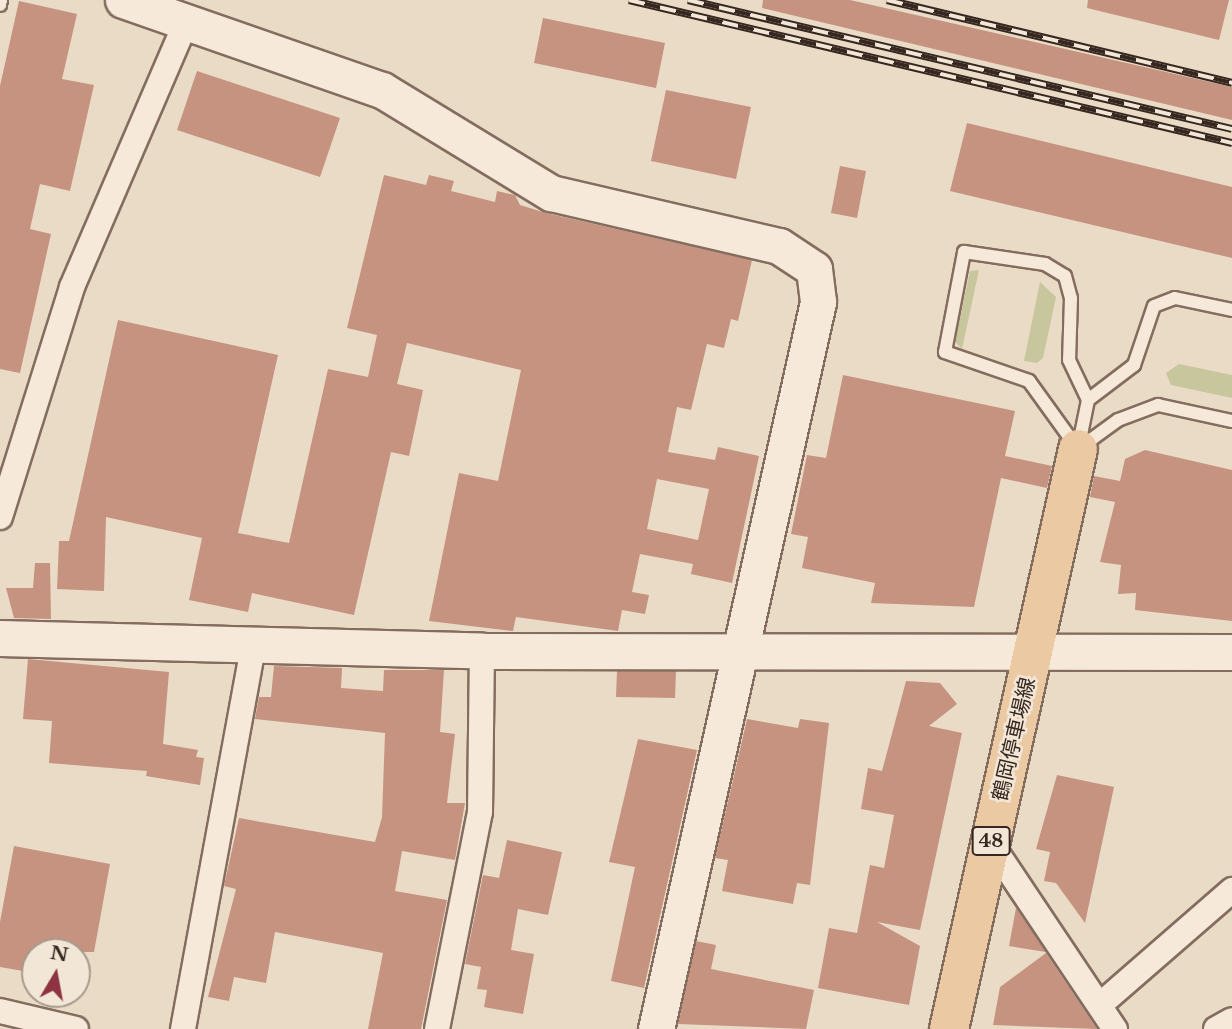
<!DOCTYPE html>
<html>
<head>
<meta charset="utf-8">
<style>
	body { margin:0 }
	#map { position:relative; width:1232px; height:1029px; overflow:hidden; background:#eadbc7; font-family:"Libre Baskerville","Noto Sans JP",serif }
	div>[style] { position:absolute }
	.green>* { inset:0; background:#c8c69c }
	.building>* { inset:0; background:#c59380 }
	.roads { filter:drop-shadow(2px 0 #846d5e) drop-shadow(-2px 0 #846d5e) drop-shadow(0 2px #846d5e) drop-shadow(0 -2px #846d5e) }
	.lane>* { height:12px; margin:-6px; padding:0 6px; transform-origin:6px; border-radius:6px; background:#f6e9da }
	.street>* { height:24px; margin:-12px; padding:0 12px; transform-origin:12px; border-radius:12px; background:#f6e9da }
	.secondary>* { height:35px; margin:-17.5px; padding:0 17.5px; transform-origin:17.5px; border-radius:17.5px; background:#f6e9da }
	.primary>* { height:38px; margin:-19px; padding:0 19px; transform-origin:19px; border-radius:19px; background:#eac9a3 }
	.rail>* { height:8px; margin-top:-4px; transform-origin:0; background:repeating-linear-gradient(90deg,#f2e6d6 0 16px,#362820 0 32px); box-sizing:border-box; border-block:2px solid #362820 }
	span { translate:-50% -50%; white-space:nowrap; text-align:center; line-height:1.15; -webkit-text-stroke:5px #f2e6d6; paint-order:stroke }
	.shield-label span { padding:2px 5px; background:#f2e6d6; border:2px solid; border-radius:5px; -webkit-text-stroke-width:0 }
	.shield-label { font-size:19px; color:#362820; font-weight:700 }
	.street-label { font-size:21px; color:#362820 }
	.north { position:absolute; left:21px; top:938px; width:70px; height:70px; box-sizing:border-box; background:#f2e6d6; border:2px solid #a79a8d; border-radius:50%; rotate:10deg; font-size:19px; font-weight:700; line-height:28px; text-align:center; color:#362820 }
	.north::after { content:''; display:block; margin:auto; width:24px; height:32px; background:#8e3341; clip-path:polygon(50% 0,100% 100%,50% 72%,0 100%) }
</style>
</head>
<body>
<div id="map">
	<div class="green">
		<i style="clip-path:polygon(979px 270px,962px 349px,955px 342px,970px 271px)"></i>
		<i style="clip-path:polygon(1040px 282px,1056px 297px,1043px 358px,1037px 363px,1024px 361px)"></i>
		<i style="clip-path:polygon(1179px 364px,1232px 375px,1232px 398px,1171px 385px,1166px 373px)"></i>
	</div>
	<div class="building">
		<i style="clip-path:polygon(763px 0,850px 0,1232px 87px,1232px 120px,762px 8px)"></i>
		<i style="clip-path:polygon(1088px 0,1229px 0,1219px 40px,1087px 8px)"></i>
		<i style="clip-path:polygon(19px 1px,77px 14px,62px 79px,94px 85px,70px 191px,40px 184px,30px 229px,51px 234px,20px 373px,0 369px,0 86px)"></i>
		<i style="clip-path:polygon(543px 18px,665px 43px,656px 88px,534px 63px)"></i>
		<i style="clip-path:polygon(197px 71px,340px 118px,320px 177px,177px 130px)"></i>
		<i style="clip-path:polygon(666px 90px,751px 107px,736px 179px,651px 161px)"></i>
		<i style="clip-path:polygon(967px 123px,1232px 187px,1232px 258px,950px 191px)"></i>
		<i style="clip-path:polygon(840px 166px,866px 171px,857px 218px,831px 213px)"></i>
		<i style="clip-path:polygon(evenodd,384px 175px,426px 185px,429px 175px,454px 181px,451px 191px,495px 202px,497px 191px,515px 195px,520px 205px,546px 213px,752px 260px,738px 321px,731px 319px,724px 348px,707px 344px,691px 410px,677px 407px,668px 452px,715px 460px,718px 447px,759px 456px,732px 583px,691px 574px,693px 564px,640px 554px,632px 592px,649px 595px,645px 614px,622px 610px,618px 631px,516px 617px,513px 631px,429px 621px,459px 473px,498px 481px,521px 370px,407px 343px,397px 384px,423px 390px,409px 456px,391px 452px,354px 615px,252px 593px,248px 612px,189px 600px,202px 538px,106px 517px,104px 591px,57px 589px,59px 541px,69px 541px,118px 320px,278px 355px,238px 533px,289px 543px,328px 369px,368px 377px,377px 335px,347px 328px,384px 175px,657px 479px,709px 489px,698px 540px,647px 529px,657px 479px)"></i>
		<i style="clip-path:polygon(843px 375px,1015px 411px,1005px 456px,1052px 466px,1047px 488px,1001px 478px,974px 607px,871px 603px,875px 583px,802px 568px,808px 537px,791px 534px,807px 455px,826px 458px)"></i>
		<i style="clip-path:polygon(1145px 450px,1232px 470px,1232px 621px,1135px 610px,1136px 593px,1118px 594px,1121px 565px,1100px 562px,1115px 502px,1090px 497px,1094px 476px,1120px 481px,1125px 459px)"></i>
		<i style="clip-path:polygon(35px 563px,50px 563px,51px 619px,14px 618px,6px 588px,33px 588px)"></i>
		<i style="clip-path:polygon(28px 659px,169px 672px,163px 744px,198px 750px,196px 757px,204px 758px,200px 785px,146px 776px,147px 771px,49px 763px,52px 721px,23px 719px)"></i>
		<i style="clip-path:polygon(274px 666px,342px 668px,341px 688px,383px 691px,384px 670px,444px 670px,440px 732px,455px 734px,447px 803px,465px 803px,455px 860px,402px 851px,395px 891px,447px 900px,421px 1029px,368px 1029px,383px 953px,275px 932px,266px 983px,234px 977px,229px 1001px,208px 997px,236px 889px,224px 886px,239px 818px,375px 842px,382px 817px,385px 733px,255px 719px,259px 697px,271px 697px)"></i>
		<i style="clip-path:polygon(617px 671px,676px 671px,675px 698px,616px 697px)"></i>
		<i style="clip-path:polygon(906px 681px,940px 683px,957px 704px,929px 726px,962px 733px,920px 930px,877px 922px,920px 946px,909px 1005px,818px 988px,829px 928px,857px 933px,870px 865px,884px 868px,894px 815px,861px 809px,868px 768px,882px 771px)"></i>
		<i style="clip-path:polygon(747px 719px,798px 728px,800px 719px,829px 723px,810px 885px,797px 883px,793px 904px,722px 891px,728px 860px,715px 858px)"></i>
		<i style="clip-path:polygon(638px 739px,697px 750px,644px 988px,611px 981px,635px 867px,609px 862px)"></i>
		<i style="clip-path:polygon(1057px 775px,1114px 787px,1085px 923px,1056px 883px,1044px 881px,1050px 852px,1036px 849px)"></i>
		<i style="clip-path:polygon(507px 840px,562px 852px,548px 915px,518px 909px,511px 950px,534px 954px,523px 1014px,484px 1007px,487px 990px,477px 989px,481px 967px,465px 964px,483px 875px,499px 878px)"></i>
		<i style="clip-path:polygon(14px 846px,110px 864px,94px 952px,35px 952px,35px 973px,0 967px,0 922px)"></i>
		<i style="clip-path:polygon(1016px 908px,1046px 952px,1009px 946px)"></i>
		<i style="clip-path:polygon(696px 941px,716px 945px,711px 969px,814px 990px,806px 1029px,678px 1024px)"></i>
		<i style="clip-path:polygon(1046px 953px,1097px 1029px,993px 1025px,1000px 987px)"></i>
	</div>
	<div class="roads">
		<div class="lane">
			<i style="left:0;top:5px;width:5px;rotate:-79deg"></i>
			<i style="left:964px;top:252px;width:82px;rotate:8.4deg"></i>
			<i style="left:1045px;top:264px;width:23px;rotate:31deg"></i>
			<i style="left:1065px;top:276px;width:23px;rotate:75deg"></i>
			<i style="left:1071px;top:298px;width:62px;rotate:91.8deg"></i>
			<i style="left:1069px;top:360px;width:44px;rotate:64.6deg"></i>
			<i style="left:1088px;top:400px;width:50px;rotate:101.5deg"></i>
			<i style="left:1078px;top:449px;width:84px;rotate:-125.8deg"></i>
			<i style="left:1029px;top:381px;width:89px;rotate:-161deg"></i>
			<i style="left:945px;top:352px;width:102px;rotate:-79.2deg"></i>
			<i style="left:1088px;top:400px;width:58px;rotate:-37.3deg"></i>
			<i style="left:1134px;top:365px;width:62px;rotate:-71.3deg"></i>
			<i style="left:1154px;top:306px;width:22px;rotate:-21deg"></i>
			<i style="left:1175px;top:298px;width:58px;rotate:11.9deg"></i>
			<i style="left:1081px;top:447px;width:46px;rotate:-36.1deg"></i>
			<i style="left:1118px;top:420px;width:43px;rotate:-20.6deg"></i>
			<i style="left:1158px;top:405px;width:76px;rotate:12.2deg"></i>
		</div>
		<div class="street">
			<i style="left:0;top:517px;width:241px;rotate:-72.6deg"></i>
			<i style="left:72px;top:287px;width:288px;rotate:-66.7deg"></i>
			<i style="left:991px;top:844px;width:223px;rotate:56.2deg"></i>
			<i style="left:1101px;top:1004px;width:174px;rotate:-41deg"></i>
			<i style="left:0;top:1011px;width:78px;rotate:13.3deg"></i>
			<i style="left:183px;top:1029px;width:389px;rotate:-79.6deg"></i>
			<i style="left:437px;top:1029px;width:221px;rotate:-78.8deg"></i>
			<i style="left:480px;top:812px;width:161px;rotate:-89.3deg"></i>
			<i style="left:1216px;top:1029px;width:18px;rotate:-29deg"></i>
		</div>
		<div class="secondary">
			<i style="left:123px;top:0;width:274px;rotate:19.2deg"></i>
			<i style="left:382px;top:90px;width:198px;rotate:31.4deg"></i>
			<i style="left:551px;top:193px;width:234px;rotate:13.1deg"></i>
			<i style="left:779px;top:246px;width:42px;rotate:33.3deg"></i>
			<i style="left:814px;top:269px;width:33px;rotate:83deg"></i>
			<i style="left:818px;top:302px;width:745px;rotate:102.56deg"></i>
			<i style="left:0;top:638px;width:482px;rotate:1.5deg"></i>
			<i style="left:482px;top:651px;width:750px;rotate:0.08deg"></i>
		</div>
		<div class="primary">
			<i style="left:949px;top:1029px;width:594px;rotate:-77.46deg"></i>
		</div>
	</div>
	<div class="rail">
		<i style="left:629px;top:0;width:620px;rotate:13.34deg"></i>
		<i style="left:688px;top:0;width:559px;rotate:13.34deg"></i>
		<i style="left:887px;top:0;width:355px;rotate:13.5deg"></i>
	</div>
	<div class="shield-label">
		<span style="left:991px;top:841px">48</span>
	</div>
	<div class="street-label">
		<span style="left:1014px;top:739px;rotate:-77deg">鶴岡停車場線</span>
	</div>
	<div class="north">N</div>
</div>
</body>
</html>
